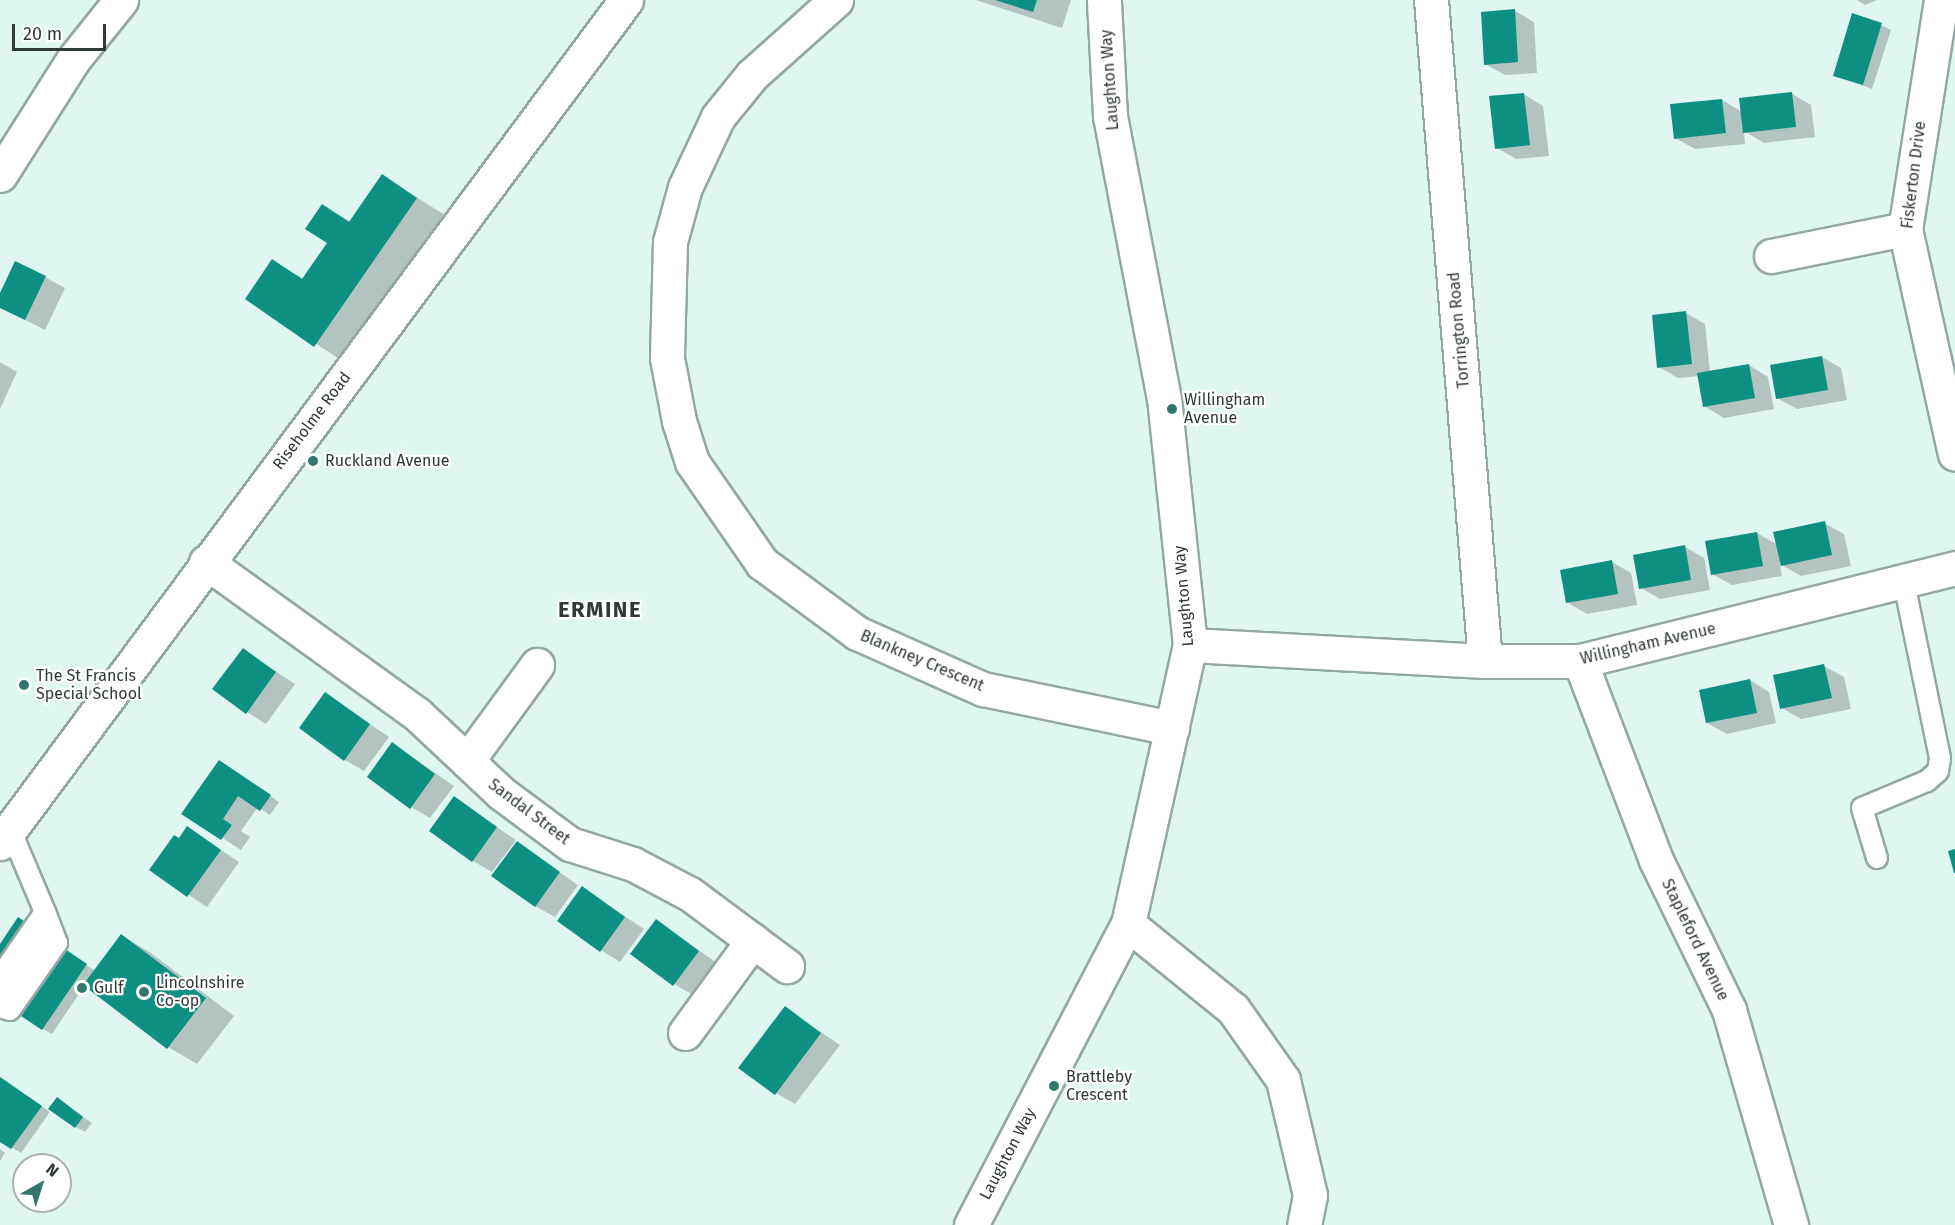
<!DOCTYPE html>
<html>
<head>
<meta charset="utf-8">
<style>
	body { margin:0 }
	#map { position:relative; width:1955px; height:1225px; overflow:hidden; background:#e0f6f1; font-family:"Fira Sans",sans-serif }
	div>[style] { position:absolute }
	.shadow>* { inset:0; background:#0003 }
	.building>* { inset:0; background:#0d9082 }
	.roads { filter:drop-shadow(2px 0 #93a7a3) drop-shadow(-2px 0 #93a7a3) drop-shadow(0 2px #93a7a3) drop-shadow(0 -2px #93a7a3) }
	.lane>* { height:20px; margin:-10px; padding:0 10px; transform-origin:10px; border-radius:10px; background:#fff }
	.street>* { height:33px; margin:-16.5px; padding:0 16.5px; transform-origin:16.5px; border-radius:16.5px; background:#fff }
	.secondary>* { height:33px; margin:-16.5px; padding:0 16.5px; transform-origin:16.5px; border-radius:16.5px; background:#fff }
	.dots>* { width:16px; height:16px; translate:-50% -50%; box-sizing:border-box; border:3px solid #fff; border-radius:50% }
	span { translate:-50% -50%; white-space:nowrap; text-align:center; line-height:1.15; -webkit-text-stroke:4.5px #fff; paint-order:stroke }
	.street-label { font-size:16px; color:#303937 }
	.poi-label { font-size:16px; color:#303937 }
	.left { translate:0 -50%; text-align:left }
	.district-label { font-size:22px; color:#303937; font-weight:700; letter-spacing:1.5px }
	.north { position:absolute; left:12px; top:1153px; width:60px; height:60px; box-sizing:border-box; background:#fff; border:2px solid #acb0af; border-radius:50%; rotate:39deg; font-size:16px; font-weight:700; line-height:24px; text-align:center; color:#303937 }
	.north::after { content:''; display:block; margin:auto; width:21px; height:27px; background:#31776e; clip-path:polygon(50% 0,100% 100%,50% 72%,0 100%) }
	.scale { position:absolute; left:12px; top:24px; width:94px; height:27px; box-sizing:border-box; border:3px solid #303937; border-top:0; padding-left:8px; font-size:18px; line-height:21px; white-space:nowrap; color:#303937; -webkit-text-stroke:4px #fff; paint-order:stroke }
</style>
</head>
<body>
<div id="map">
	<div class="shadow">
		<i style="clip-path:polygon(976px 0,1071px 0,1062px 28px)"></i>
		<i style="clip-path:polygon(1857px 0,1877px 0,1865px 5px)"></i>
		<i style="clip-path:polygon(1515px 11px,1534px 22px,1537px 73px,1505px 75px,1485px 64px)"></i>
		<i style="clip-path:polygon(1881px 25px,1891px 30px,1872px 89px,1834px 75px)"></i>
		<i style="clip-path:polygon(1523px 94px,1543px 106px,1549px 156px,1516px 159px,1497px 148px)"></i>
		<i style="clip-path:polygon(1792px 94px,1811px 105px,1815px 137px,1764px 143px,1744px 131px,1745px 144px,1695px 149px,1675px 138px,1722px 100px,1742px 112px)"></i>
		<i style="clip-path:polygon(382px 176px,445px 215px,344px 362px,247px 299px,272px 261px,304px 279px,329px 243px,323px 206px,351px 222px)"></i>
		<i style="clip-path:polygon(45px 277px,65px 288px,45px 330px,0 307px,0 297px)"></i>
		<i style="clip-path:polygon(1686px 313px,1705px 324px,1710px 372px,1749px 365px,1768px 377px,1774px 409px,1724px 418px,1704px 406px,1699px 376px,1678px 378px,1659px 367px)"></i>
		<i style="clip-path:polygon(1822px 357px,1841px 368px,1847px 400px,1797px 409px,1777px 398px)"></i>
		<i style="clip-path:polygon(0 362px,17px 372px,0 409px)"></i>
		<i style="clip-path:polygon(1824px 523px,1844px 534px,1851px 566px,1801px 576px,1780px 564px,1782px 576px,1732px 585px,1712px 574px,1757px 533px,1778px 545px)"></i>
		<i style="clip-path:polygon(1685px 547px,1704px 558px,1710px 590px,1660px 599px,1641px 588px)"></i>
		<i style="clip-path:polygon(1612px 562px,1631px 573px,1637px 605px,1587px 614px,1567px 602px)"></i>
		<i style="clip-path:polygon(243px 650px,295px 684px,266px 724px,247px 712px)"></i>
		<i style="clip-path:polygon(1824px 666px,1844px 677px,1851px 709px,1801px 719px,1782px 708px)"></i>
		<i style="clip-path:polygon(1750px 680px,1769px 692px,1776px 723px,1727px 734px,1707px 723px)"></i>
		<i style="clip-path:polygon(325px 694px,389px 737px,364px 771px,345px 760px)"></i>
		<i style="clip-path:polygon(393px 744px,454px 786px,430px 818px,411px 807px)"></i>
		<i style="clip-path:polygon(228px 767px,279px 802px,270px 815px,258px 807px,241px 831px,250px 837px,241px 850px,184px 813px)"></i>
		<i style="clip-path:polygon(454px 798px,516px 840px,492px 872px,473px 861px)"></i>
		<i style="clip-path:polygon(188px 828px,239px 862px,207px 907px,151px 870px)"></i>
		<i style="clip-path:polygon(517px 843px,578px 885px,555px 917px,535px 906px)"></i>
		<i style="clip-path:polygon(582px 888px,644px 929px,620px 962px,601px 950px)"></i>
		<i style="clip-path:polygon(657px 921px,717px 963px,693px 995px,674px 984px)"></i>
		<i style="clip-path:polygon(28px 925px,95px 971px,122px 936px,151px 953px,234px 1016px,197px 1064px,168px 1047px,85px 985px,52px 1034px,43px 1029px,0 947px)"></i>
		<i style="clip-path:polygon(785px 1008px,840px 1045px,795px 1104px,776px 1093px)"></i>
		<i style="clip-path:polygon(0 1078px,50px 1112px,21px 1153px,0 1140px)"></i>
		<i style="clip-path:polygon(66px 1105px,92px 1123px,85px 1132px,76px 1127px)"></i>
		<i style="clip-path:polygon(0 1149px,5px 1153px,0 1161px)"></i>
	</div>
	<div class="building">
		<i style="clip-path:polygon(995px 0,1037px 0,1033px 12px)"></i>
		<i style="clip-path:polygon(1515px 9px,1518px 62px,1484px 65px,1481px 12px)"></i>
		<i style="clip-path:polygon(1852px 13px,1882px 23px,1863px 85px,1833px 76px)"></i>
		<i style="clip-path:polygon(1792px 92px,1796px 127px,1743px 133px,1739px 98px)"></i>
		<i style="clip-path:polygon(1524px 93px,1530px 145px,1495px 149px,1489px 96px)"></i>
		<i style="clip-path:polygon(1722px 99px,1726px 133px,1674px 139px,1670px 104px)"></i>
		<i style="clip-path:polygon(382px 174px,417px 198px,314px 347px,245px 299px,272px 259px,302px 279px,327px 243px,305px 229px,322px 204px,349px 222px)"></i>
		<i style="clip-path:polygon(15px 261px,46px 276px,25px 320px,0 308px,0 293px)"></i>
		<i style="clip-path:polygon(1686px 311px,1692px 364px,1657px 368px,1652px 315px)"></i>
		<i style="clip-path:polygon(1822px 356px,1828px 390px,1776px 399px,1770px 365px)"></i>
		<i style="clip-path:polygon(1749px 364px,1755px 398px,1703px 407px,1697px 373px)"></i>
		<i style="clip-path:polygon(1825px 521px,1832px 555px,1781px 566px,1773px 532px)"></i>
		<i style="clip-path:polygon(1757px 532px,1763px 566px,1711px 575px,1705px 541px)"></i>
		<i style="clip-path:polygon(1685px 545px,1691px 580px,1639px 589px,1633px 555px)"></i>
		<i style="clip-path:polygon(1612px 560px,1618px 594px,1566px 603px,1560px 570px)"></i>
		<i style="clip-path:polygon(243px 648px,276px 672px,246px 714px,212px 689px)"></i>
		<i style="clip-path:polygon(1824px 664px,1832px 698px,1780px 709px,1773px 675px)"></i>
		<i style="clip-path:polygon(1750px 679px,1757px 713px,1706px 723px,1699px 690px)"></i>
		<i style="clip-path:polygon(325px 692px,370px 724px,344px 761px,299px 728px)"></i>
		<i style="clip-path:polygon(392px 742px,435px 774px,410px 809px,367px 777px)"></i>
		<i style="clip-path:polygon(219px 760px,271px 795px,260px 811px,238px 796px,223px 819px,232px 825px,221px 840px,181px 814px)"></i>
		<i style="clip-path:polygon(454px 796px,497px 827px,472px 862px,429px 831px)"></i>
		<i style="clip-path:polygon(187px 826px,221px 850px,187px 897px,149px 870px,174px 835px,179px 838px)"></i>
		<i style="clip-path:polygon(517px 841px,560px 872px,535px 907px,491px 876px)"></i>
		<i style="clip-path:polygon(1955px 849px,1955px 873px,1954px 873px,1948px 851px)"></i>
		<i style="clip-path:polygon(582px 886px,625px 917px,600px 952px,557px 921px)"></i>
		<i style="clip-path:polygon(18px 917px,87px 964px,42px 1030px,0 1002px,0 944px)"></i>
		<i style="clip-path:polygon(656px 919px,699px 951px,673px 986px,630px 954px)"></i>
		<i style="clip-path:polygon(121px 934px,206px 998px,167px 1049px,83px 985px)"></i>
		<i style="clip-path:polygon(785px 1006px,821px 1033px,775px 1095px,738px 1068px)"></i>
		<i style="clip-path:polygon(0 1077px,42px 1106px,11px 1149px,0 1142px)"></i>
		<i style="clip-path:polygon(57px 1097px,83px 1117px,75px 1128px,48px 1109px)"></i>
	</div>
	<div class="roads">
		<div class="lane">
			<i style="left:1877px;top:858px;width:52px;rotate:-106.7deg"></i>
			<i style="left:1862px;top:808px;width:70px;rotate:-22.6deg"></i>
			<i style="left:1927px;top:781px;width:15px;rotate:-42deg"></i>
			<i style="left:1938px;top:771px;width:13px;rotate:-81deg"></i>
			<i style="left:1940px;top:758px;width:180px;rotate:-101.6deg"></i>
			<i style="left:0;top:977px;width:79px;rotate:-55.3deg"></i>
			<i style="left:45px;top:912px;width:90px;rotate:-112.9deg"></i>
			<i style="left:4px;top:996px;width:73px;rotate:-55.7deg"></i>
			<i style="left:0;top:1007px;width:10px;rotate:17deg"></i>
			<i style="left:10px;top:1010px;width:82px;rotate:-55deg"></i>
			<i style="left:57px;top:943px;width:33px;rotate:-111deg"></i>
		</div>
		<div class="street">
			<i style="left:836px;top:0;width:113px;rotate:138.2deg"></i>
			<i style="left:752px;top:75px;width:54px;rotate:129deg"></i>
			<i style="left:718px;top:117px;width:77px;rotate:115.2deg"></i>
			<i style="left:685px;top:187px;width:57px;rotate:105.3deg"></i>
			<i style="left:670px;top:242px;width:116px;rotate:91.5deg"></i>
			<i style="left:667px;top:358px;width:64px;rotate:79.2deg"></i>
			<i style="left:679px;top:421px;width:43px;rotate:72.4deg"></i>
			<i style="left:692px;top:462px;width:123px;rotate:55.3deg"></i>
			<i style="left:762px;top:563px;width:118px;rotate:36.4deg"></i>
			<i style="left:857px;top:633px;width:138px;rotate:24deg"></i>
			<i style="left:983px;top:689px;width:193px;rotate:11.7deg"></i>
			<i style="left:1431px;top:0;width:663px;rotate:85.33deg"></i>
			<i style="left:1941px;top:0;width:232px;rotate:98.9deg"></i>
			<i style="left:1905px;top:229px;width:230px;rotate:77.5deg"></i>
			<i style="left:0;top:175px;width:136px;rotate:-57.6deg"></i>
			<i style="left:73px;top:60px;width:77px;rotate:-51.3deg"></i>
			<i style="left:1771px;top:256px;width:137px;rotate:-11.4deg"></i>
			<i style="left:206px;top:562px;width:260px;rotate:35.8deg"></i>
			<i style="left:417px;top:714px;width:115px;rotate:43.2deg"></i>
			<i style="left:501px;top:793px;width:86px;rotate:36.5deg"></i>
			<i style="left:570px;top:844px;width:66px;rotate:17.6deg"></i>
			<i style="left:633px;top:864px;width:64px;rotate:27.8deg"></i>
			<i style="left:690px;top:894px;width:121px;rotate:36.6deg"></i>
			<i style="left:1190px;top:645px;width:295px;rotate:3.1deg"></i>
			<i style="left:1485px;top:661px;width:95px"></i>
			<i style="left:1580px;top:661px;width:386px;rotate:-13.9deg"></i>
			<i style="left:1580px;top:661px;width:213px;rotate:69.1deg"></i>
			<i style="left:1656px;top:860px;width:167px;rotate:64deg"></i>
			<i style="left:1729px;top:1010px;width:224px;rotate:73.9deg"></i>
			<i style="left:467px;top:761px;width:119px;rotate:-53.9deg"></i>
			<i style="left:1128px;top:924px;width:135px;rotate:39deg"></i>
			<i style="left:1233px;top:1009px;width:87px;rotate:54.8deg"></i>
			<i style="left:1283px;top:1080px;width:118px;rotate:76.8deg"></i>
			<i style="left:1310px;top:1195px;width:31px;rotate:101deg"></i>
			<i style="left:685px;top:1033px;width:115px;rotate:-53.8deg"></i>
			<i style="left:971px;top:1225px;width:339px;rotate:-62.5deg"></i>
			<i style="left:1128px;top:924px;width:286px;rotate:-77.5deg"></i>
			<i style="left:1190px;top:645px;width:247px;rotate:-96deg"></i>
			<i style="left:1164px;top:399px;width:288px;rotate:-100.8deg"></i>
			<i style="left:1110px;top:116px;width:116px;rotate:-93deg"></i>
		</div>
		<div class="secondary">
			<i style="left:0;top:843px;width:1050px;rotate:-53.4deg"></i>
		</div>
	</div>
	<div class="dots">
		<i style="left:1172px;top:409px;background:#31776e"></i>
		<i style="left:313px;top:461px;background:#31776e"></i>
		<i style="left:24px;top:685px;background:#31776e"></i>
		<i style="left:82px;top:988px;background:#31776e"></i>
		<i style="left:144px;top:992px;background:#31776e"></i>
		<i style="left:1054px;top:1086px;background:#31776e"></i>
	</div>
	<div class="street-label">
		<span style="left:1110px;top:80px;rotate:-94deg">Laughton Way</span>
		<span style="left:1914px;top:175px;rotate:-83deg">Fiskerton Drive</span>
		<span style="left:1459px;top:330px;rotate:-95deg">Torrington Road</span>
		<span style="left:312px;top:421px;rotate:-53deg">Riseholme Road</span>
		<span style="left:1184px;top:596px;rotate:-95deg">Laughton Way</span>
		<span style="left:1648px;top:644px;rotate:-13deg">Willingham Avenue</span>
		<span style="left:922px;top:661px;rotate:23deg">Blankney Crescent</span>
		<span style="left:529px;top:812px;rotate:37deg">Sandal Street</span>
		<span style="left:1695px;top:940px;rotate:64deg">Stapleford Avenue</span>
		<span style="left:1008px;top:1154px;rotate:-62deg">Laughton Way</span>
	</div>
	<div class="poi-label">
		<span class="left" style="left:1184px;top:409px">Willingham<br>Avenue</span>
		<span class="left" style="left:325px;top:461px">Ruckland Avenue</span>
		<span class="left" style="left:36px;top:685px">The St Francis<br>Special School</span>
		<span class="left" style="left:156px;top:992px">Lincolnshire<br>Co-op</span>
		<span class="left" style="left:94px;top:988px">Gulf</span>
		<span class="left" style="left:1066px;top:1086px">Brattleby<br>Crescent</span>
	</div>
	<div class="district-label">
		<span style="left:600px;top:610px">ERMINE</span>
	</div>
	<div class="north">N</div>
	<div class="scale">20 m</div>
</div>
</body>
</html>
